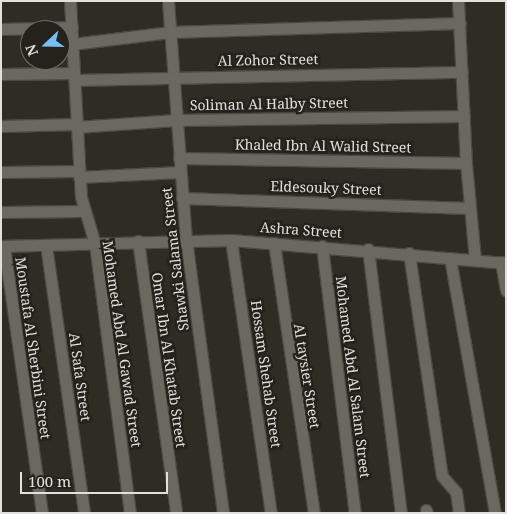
<!DOCTYPE html>
<html>
<head>
<meta charset="utf-8">
<style>
	body { margin:0 }
	#map { position:relative; width:507px; height:514px; overflow:hidden; background:#2f2c24; font-family:"Noto Serif",serif }
	div>[style] { position:absolute }
	.roads { filter:drop-shadow(1px 0 #4c4943) drop-shadow(-1px 0 #4c4943) drop-shadow(0 1px #4c4943) drop-shadow(0 -1px #4c4943) }
	.minor>* { height:11px; margin:-5.5px; padding:0 5.5px; transform-origin:5.5px; border-radius:5.5px; background:#6a685f }
	span { translate:-50% -50%; white-space:nowrap; text-align:center; line-height:1.15; -webkit-text-stroke:5px #25221b; paint-order:stroke }
	.street-label { font-size:14px; color:#e1e0db }
	.frame { position:absolute; inset:0; border:2px solid #e1e0db; pointer-events:none }
	.north { position:absolute; left:20px; top:20px; width:50px; height:50px; box-sizing:border-box; background:#25221b; border:1px solid #706e68; border-radius:50%; rotate:249deg; font-size:14px; font-weight:700; line-height:20px; text-align:center; color:#e1e0db }
	.north::after { content:''; display:block; margin:auto; width:18px; height:22px; background:#76c0f7; clip-path:polygon(50% 0,100% 100%,50% 72%,0 100%) }
	.scale { position:absolute; left:20px; top:472px; width:148px; height:22px; box-sizing:border-box; border:2px solid #e1e0db; border-top:0; padding-left:6px; font-size:15px; line-height:18px; white-space:nowrap; color:#e1e0db; -webkit-text-stroke:4px #25221b; paint-order:stroke }
</style>
</head>
<body>
<div id="map">
	<div class="roads">
		<div class="minor">
			<i style="left:70px;top:1px;width:196px;rotate:86.8deg"></i>
			<i style="left:81px;top:197px;width:49px;rotate:73.4deg"></i>
			<i style="left:95px;top:244px;width:271px;rotate:82.6deg"></i>
			<i style="left:168px;top:1px;width:239px;rotate:85.7deg"></i>
			<i style="left:186px;top:239px;width:276px;rotate:82.3deg"></i>
			<i style="left:458px;top:1px;width:162px;rotate:87.2deg"></i>
			<i style="left:466px;top:163px;width:97px;rotate:84.7deg"></i>
			<i style="left:1px;top:29px;width:71px;rotate:-1.6deg"></i>
			<i style="left:72px;top:44px;width:99px;rotate:-7deg"></i>
			<i style="left:170px;top:32px;width:290px;rotate:-1.8deg"></i>
			<i style="left:1px;top:74px;width:73px;rotate:-0.8deg"></i>
			<i style="left:74px;top:80px;width:388px;rotate:-1.2deg"></i>
			<i style="left:1px;top:126px;width:75px;rotate:-1.5deg"></i>
			<i style="left:76px;top:127px;width:100px;rotate:-4deg"></i>
			<i style="left:176px;top:120px;width:288px;rotate:-0.8deg"></i>
			<i style="left:179px;top:158px;width:287px;rotate:1deg"></i>
			<i style="left:1px;top:172px;width:78px;rotate:-0.7deg"></i>
			<i style="left:79px;top:177px;width:101px;rotate:-2.8deg"></i>
			<i style="left:182px;top:198px;width:287px;rotate:2deg"></i>
			<i style="left:1px;top:212px;width:82px;rotate:-0.7deg"></i>
			<i style="left:231px;top:240px;width:276px;rotate:81.7deg"></i>
			<i style="left:138px;top:241px;width:275px;rotate:82deg"></i>
			<i style="left:274px;top:243px;width:273px;rotate:81.6deg"></i>
			<i style="left:46px;top:245px;width:271px;rotate:81.9deg"></i>
			<i style="left:1px;top:246px;width:230px;rotate:-1.5deg"></i>
			<i style="left:231px;top:240px;width:276px;rotate:4.8deg"></i>
			<i style="left:4px;top:246px;width:270px;rotate:81.9deg"></i>
			<i style="left:322px;top:246px;width:269px;rotate:83deg"></i>
			<i style="left:368px;top:249px;width:266px;rotate:82.9deg"></i>
			<i style="left:409px;top:253px;width:225px;rotate:81.6deg"></i>
			<i style="left:442px;top:476px;width:21px;rotate:49deg"></i>
			<i style="left:456px;top:492px;width:21px;rotate:82deg"></i>
			<i style="left:450px;top:258px;width:259px;rotate:80deg"></i>
			<i style="left:501px;top:262px;width:29px;rotate:80deg"></i>
			<i style="left:426px;top:510px;width:3px;rotate:72deg"></i>
		</div>
	</div>
	<div class="street-label">
		<span style="left:268px;top:60px;rotate:-1deg">Al Zohor Street</span>
		<span style="left:269px;top:104px;rotate:-1deg">Soliman Al Halby Street</span>
		<span style="left:323px;top:146px;rotate:1deg">Khaled Ibn Al Walid Street</span>
		<span style="left:326px;top:188px;rotate:2deg">Eldesouky Street</span>
		<span style="left:301px;top:230px;rotate:4deg">Ashra Street</span>
		<span style="left:175px;top:259px;rotate:-97deg">Shawki Salama Street</span>
		<span style="left:122px;top:344px;rotate:82deg">Mohamed Abd Al Gawad Street</span>
		<span style="left:33px;top:348px;rotate:82deg">Moustafa Al Sherbini Street</span>
		<span style="left:169px;top:360px;rotate:82deg">Omar Ibn Al Khatab Street</span>
		<span style="left:266px;top:374px;rotate:82deg">Hossam Shehab Street</span>
		<span style="left:307px;top:376px;rotate:81deg">Al taysier Street</span>
		<span style="left:80px;top:377px;rotate:82deg">Al Safa Street</span>
		<span style="left:353px;top:377px;rotate:83deg">Mohamed Abd Al Salam Street</span>
	</div>
	<div class="frame"></div>
	<div class="north">N</div>
	<div class="scale">100 m</div>
</div>
</body>
</html>
